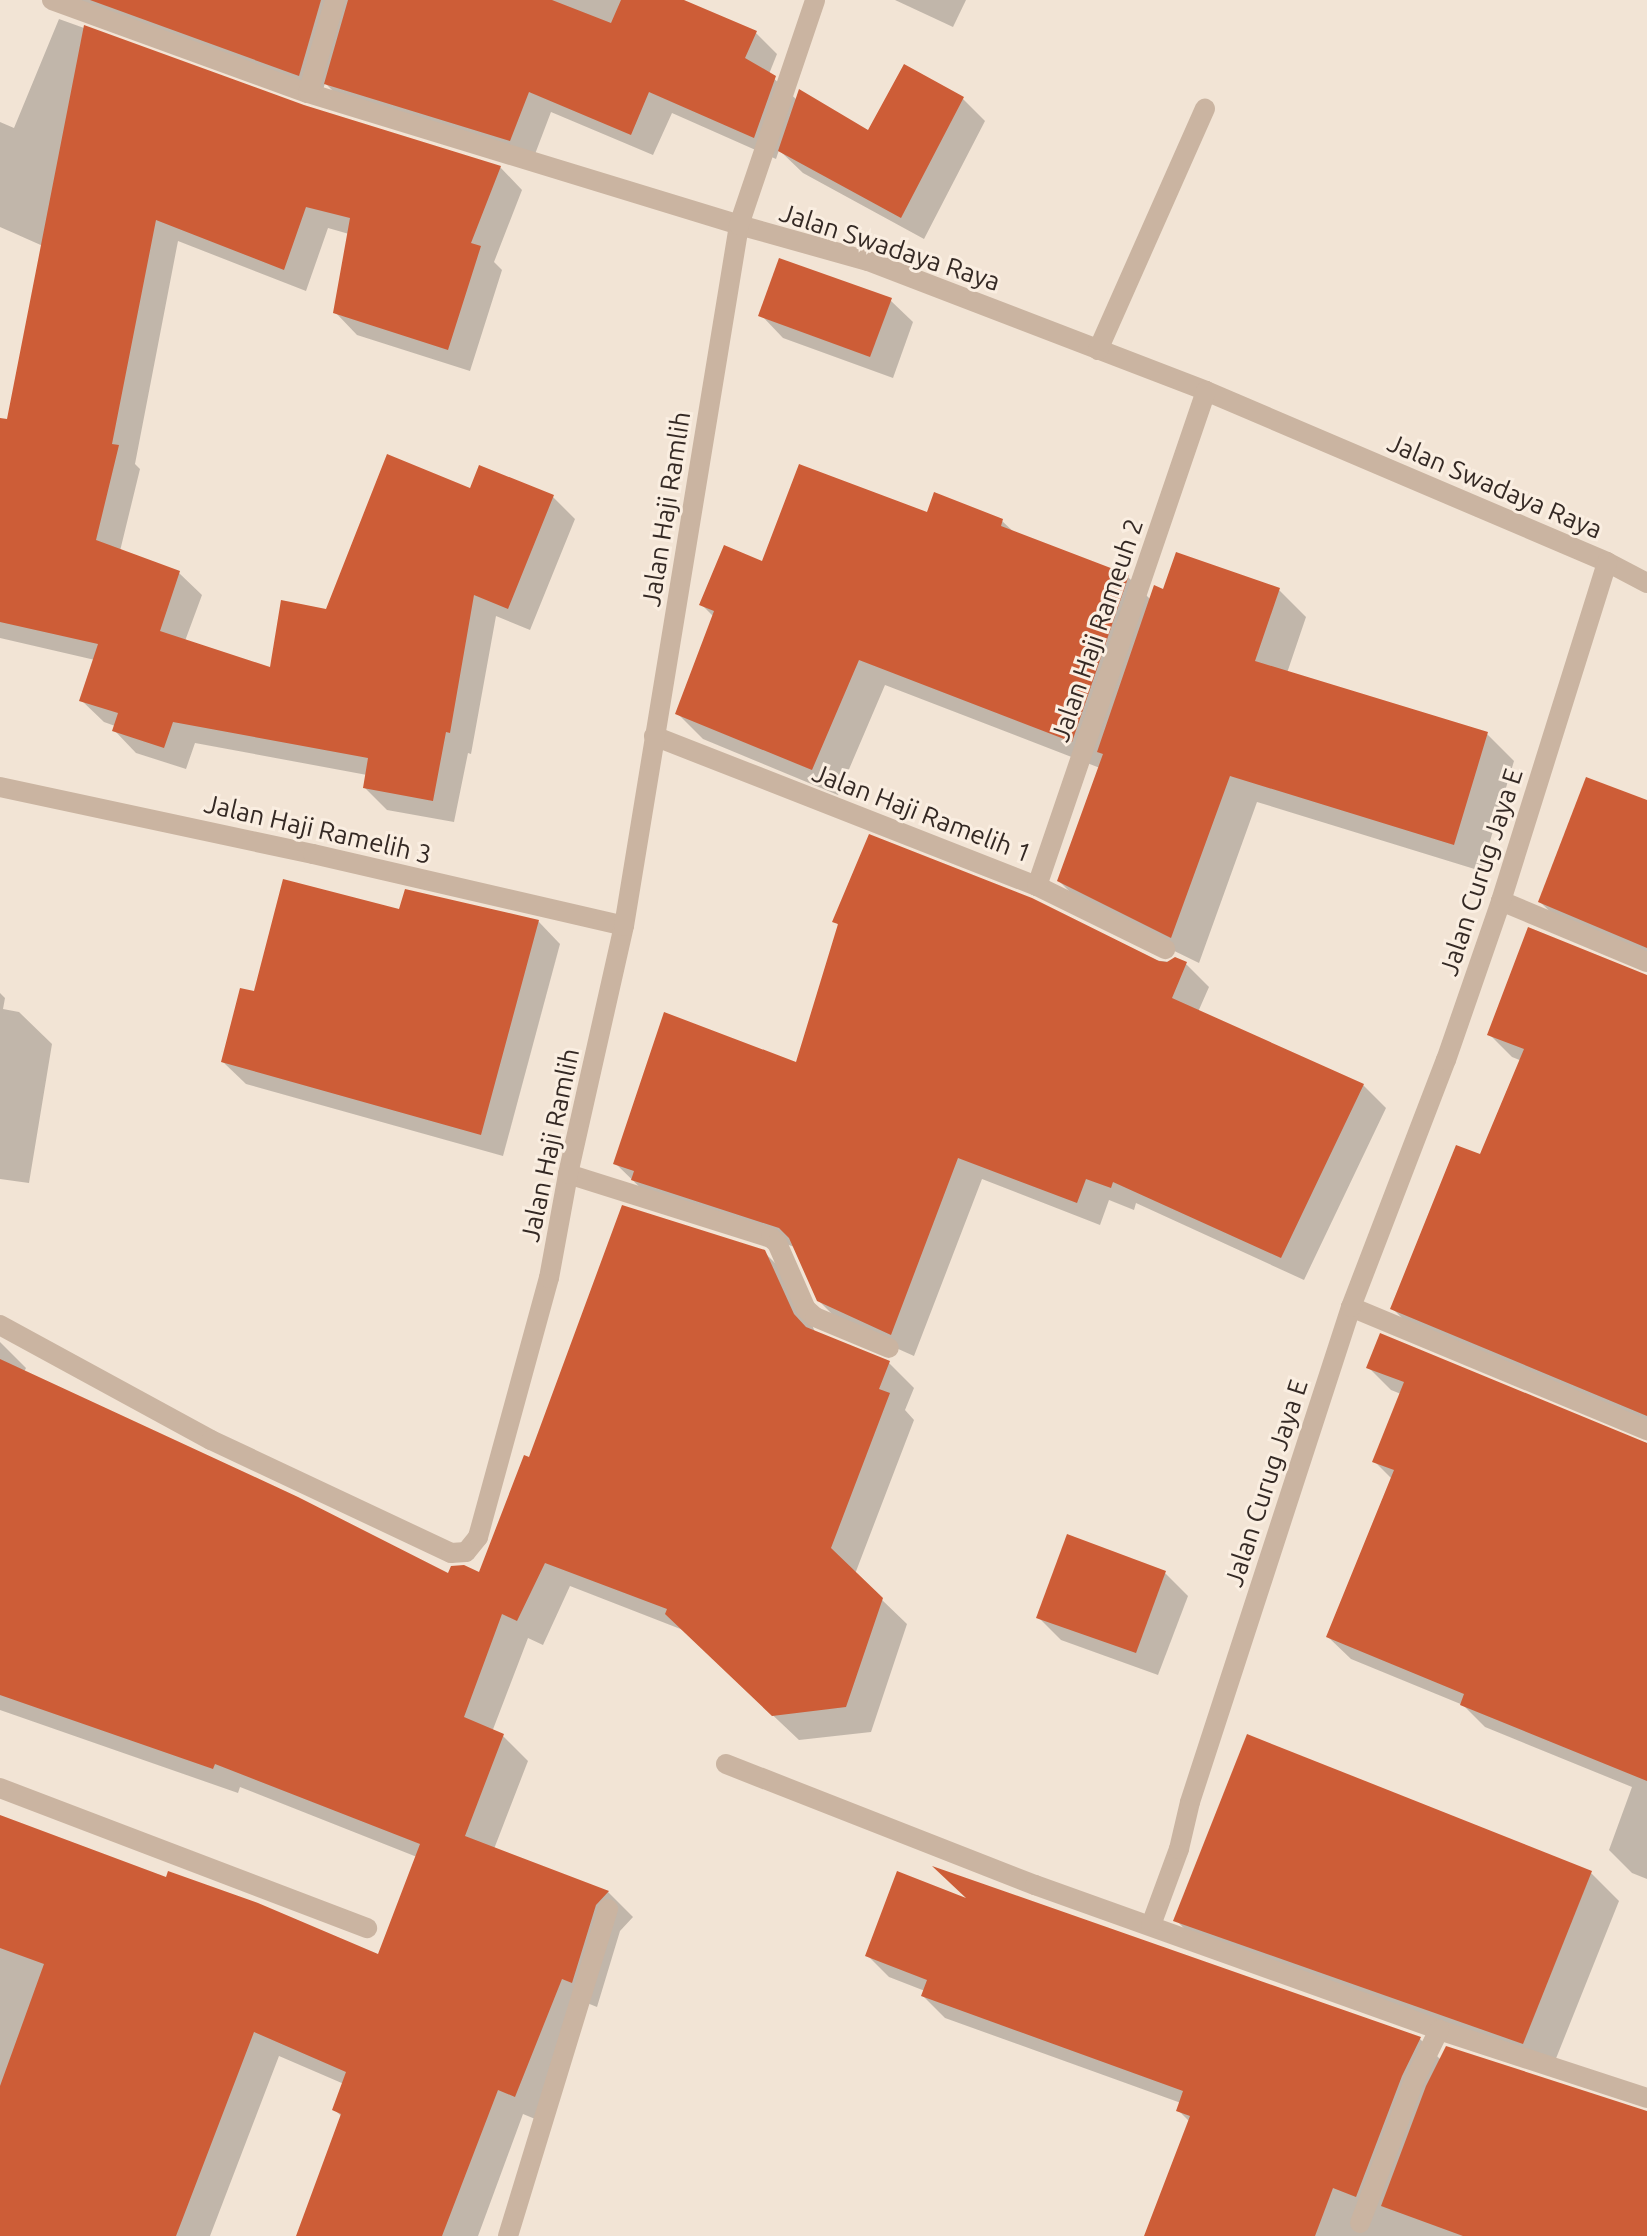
<!DOCTYPE html>
<html>
<head>
<meta charset="utf-8">
<style>
	body { margin:0 }
	#map { position:relative; width:1647px; height:2236px; overflow:hidden; background:#f2e4d5; font-family:Ubuntu,sans-serif }
	div>[style] { position:absolute }
	.shadow>* { inset:0; background:#0003 }
	.building>* { inset:0; background:#cd5d37 }
	.minor>* { height:20px; margin:-10px; padding:0 10px; transform-origin:10px; border-radius:10px; background:#cab4a1 }
	span { translate:-50% -50%; white-space:nowrap; text-align:center; line-height:1.15; -webkit-text-stroke:6px #faeee1; paint-order:stroke }
	.street-label { font-size:26px; color:#342924 }
</style>
</head>
<body>
<div id="map">
	<div class="shadow">
		<i style="clip-path:polygon(79px 0,679px 0,755px 32px,777px 54px,769px 74px,797px 100px,869px 132px,963px 99px,985px 121px,924px 239px,803px 173px,779px 150px,776px 159px,672px 113px,653px 155px,551px 112px,532px 162px,348px 106px,325px 83px,321px 97px)"></i>
		<i style="clip-path:polygon(895px 0,966px 0,953px 27px)"></i>
		<i style="clip-path:polygon(59px 19px,304px 107px,500px 167px,522px 190px,494px 262px,502px 270px,470px 371px,357px 335px,335px 312px,349px 234px,328px 228px,306px 291px,178px 241px,135px 464px,140px 469px,120px 551px,179px 573px,202px 595px,185px 641px,271px 669px,327px 611px,471px 490px,553px 497px,575px 519px,530px 630px,496px 616px,471px 754px,468px 753px,454px 822px,387px 810px,365px 788px,367px 775px,195px 743px,186px 769px,136px 753px,114px 730px,115px 726px,104px 722px,81px 700px,95px 660px,0 638px,0 420px,9px 422px,43px 246px,0 227px,0 122px,14px 128px)"></i>
		<i style="clip-path:polygon(890px 300px,913px 322px,893px 378px,783px 338px,761px 315px)"></i>
		<i style="clip-path:polygon(928px 514px,1002px 521px,1016px 534px,1128px 577px,1151px 600px,1165px 591px,1279px 590px,1306px 617px,1287px 673px,1487px 734px,1514px 761px,1481px 871px,1257px 802px,1199px 963px,1086px 908px,1059px 881px,1100px 768px,885px 685px,838px 795px,703px 739px,677px 713px,714px 617px,701px 604px,764px 564px)"></i>
		<i style="clip-path:polygon(1647px 803px,1647px 959px,1563px 924px,1540px 902px)"></i>
		<i style="clip-path:polygon(400px 912px,538px 921px,560px 944px,503px 1156px,246px 1084px,223px 1062px)"></i>
		<i style="clip-path:polygon(835px 921px,1186px 964px,1209px 987px,1198px 1012px,1363px 1085px,1386px 1108px,1304px 1280px,1136px 1203px,1134px 1210px,1109px 1200px,1100px 1225px,982px 1179px,914px 1356px,842px 1324px,818px 1300px,795px 1247px,656px 1203px,615px 1163px,797px 1064px,839px 926px)"></i>
		<i style="clip-path:polygon(1647px 975px,1647px 1428px,1415px 1331px,1393px 1309px,1481px 1157px,1522px 1061px,1512px 1057px,1489px 1034px)"></i>
		<i style="clip-path:polygon(0 993px,5px 998px,3px 1009px,19px 1012px,52px 1044px,29px 1183px,0 1179px)"></i>
		<i style="clip-path:polygon(765px 1253px,791px 1279px,816px 1334px,889px 1363px,914px 1388px,905px 1410px,914px 1420px,855px 1574px,907px 1624px,871px 1732px,799px 1740px,683px 1630px,570px 1586px,543px 1645px,528px 1638px,492px 1732px,503px 1736px,528px 1761px,494px 1849px,608px 1892px,633px 1917px,620px 1931px,597px 2007px,587px 2003px,540px 2121px,523px 2114px,478px 2236px,298px 2236px,342px 2117px,334px 2109px,344px 2084px,279px 2056px,210px 2236px,0 2236px,0 1817px,379px 1957px,417px 1857px,240px 1787px,238px 1793px,0 1710px,0 1342px,26px 1368px,24px 1372px,449px 1576px,480px 1575px,530px 1459px)"></i>
		<i style="clip-path:polygon(1369px 1368px,1647px 1443px,1647px 1879px,1632px 1873px,1609px 1850px,1632px 1787px,1485px 1727px,1463px 1705px,1351px 1659px,1328px 1637px,1392px 1479px,1374px 1461px,1401px 1394px,1391px 1390px)"></i>
		<i style="clip-path:polygon(1165px 1573px,1188px 1596px,1158px 1675px,1061px 1640px,1038px 1617px)"></i>
		<i style="clip-path:polygon(1591px 1873px,1619px 1901px,1551px 2071px,1204px 1949px,1176px 1920px)"></i>
		<i style="clip-path:polygon(972px 1902px,1420px 2039px,1441px 2060px,1647px 2112px,1647px 2236px,1146px 2236px,1190px 2122px,1178px 2110px,1181px 2103px,945px 2018px,923px 1996px,925px 1991px,889px 1977px,867px 1955px)"></i>
	</div>
	<div class="building">
		<i style="clip-path:polygon(90px 0,321px 0,299px 76px)"></i>
		<i style="clip-path:polygon(348px 0,552px 0,611px 23px,621px 0,684px 0,757px 31px,745px 58px,776px 76px,754px 138px,649px 92px,631px 135px,529px 92px,510px 141px,324px 84px)"></i>
		<i style="clip-path:polygon(84px 25px,304px 105px,501px 166px,471px 243px,481px 246px,448px 350px,333px 313px,350px 218px,306px 207px,284px 270px,156px 220px,112px 444px,119px 445px,96px 540px,180px 571px,160px 631px,270px 667px,281px 600px,326px 609px,387px 454px,470px 488px,479px 465px,554px 495px,508px 609px,474px 595px,450px 733px,446px 732px,433px 801px,363px 788px,368px 758px,173px 722px,164px 748px,112px 731px,118px 713px,79px 701px,98px 644px,0 622px,0 418px,7px 419px)"></i>
		<i style="clip-path:polygon(904px 64px,964px 97px,901px 218px,778px 151px,799px 89px,868px 130px)"></i>
		<i style="clip-path:polygon(779px 258px,892px 298px,870px 357px,758px 316px)"></i>
		<i style="clip-path:polygon(799px 464px,927px 512px,934px 492px,1003px 519px,1001px 526px,1129px 575px,1072px 742px,859px 660px,812px 770px,675px 714px,714px 611px,699px 605px,724px 545px,762px 561px)"></i>
		<i style="clip-path:polygon(1176px 552px,1280px 588px,1255px 661px,1488px 732px,1454px 845px,1230px 776px,1171px 938px,1057px 881px,1103px 754px,1097px 752px,1154px 585px,1163px 589px)"></i>
		<i style="clip-path:polygon(1586px 777px,1647px 800px,1647px 948px,1538px 902px)"></i>
		<i style="clip-path:polygon(869px 834px,1032px 898px,1159px 961px,1167px 962px,1175px 957px,1187px 962px,1172px 998px,1364px 1084px,1281px 1258px,1113px 1182px,1111px 1188px,1086px 1179px,1077px 1203px,958px 1158px,891px 1335px,817px 1301px,789px 1238px,779px 1228px,631px 1180px,634px 1171px,613px 1164px,664px 1012px,796px 1062px,838px 924px,832px 922px)"></i>
		<i style="clip-path:polygon(283px 879px,399px 909px,405px 889px,539px 920px,481px 1135px,221px 1062px,240px 988px,254px 991px)"></i>
		<i style="clip-path:polygon(1528px 927px,1647px 975px,1647px 1416px,1390px 1309px,1456px 1145px,1480px 1154px,1524px 1049px,1487px 1035px)"></i>
		<i style="clip-path:polygon(622px 1205px,765px 1250px,794px 1314px,806px 1327px,890px 1361px,879px 1389px,890px 1393px,831px 1548px,883px 1598px,846px 1707px,772px 1716px,665px 1614px,667px 1609px,545px 1563px,517px 1621px,502px 1614px,464px 1717px,504px 1734px,465px 1836px,609px 1891px,596px 1905px,572px 1983px,562px 1979px,515px 2097px,498px 2090px,442px 2236px,296px 2236px,341px 2114px,332px 2110px,346px 2072px,254px 2032px,176px 2236px,0 2236px,0 2086px,44px 1964px,0 1948px,0 1815px,166px 1877px,168px 1871px,258px 1903px,378px 1954px,420px 1844px,215px 1764px,213px 1769px,0 1695px,0 1359px,298px 1497px,448px 1573px,451px 1566px,464px 1565px,479px 1572px,524px 1455px,529px 1457px)"></i>
		<i style="clip-path:polygon(1380px 1333px,1647px 1443px,1647px 1781px,1460px 1705px,1464px 1694px,1326px 1637px,1394px 1470px,1372px 1462px,1404px 1382px,1366px 1368px)"></i>
		<i style="clip-path:polygon(1067px 1534px,1166px 1571px,1136px 1653px,1036px 1618px)"></i>
		<i style="clip-path:polygon(1247px 1734px,1592px 1871px,1523px 2044px,1173px 1921px)"></i>
		<i style="clip-path:polygon(932px 1866px,1421px 2037px,1402px 2076px,1356px 2197px,1333px 2188px,1315px 2236px,1144px 2236px,1190px 2116px,1176px 2111px,1183px 2091px,921px 1996px,927px 1980px,865px 1956px,897px 1871px,966px 1898px)"></i>
		<i style="clip-path:polygon(1446px 2046px,1647px 2111px,1647px 2236px,1463px 2236px,1381px 2206px,1426px 2086px)"></i>
	</div>
	<div class="minor">
		<i style="left:52px;top:0;width:272px;rotate:20deg"></i>
		<i style="left:308px;top:93px;width:451px;rotate:17deg"></i>
		<i style="left:739px;top:225px;width:134px;rotate:15.6deg"></i>
		<i style="left:868px;top:261px;width:362px;rotate:21deg"></i>
		<i style="left:1206px;top:391px;width:436px;rotate:23.1deg"></i>
		<i style="left:1607px;top:562px;width:45px;rotate:27.7deg"></i>
		<i style="left:308px;top:93px;width:97px;rotate:-73.8deg"></i>
		<i style="left:1098px;top:350px;width:264px;rotate:-66.1deg"></i>
		<i style="left:654px;top:736px;width:411px;rotate:21.4deg"></i>
		<i style="left:1037px;top:886px;width:143px;rotate:26.2deg"></i>
		<i style="left:0;top:787px;width:320px;rotate:12.1deg"></i>
		<i style="left:313px;top:854px;width:319px;rotate:13deg"></i>
		<i style="left:1037px;top:886px;width:523px;rotate:-71.15deg"></i>
		<i style="left:1501px;top:901px;width:158px;rotate:22.7deg"></i>
		<i style="left:568px;top:1174px;width:213px;rotate:17.5deg"></i>
		<i style="left:771px;top:1238px;width:8px;rotate:40deg"></i>
		<i style="left:777px;top:1243px;width:72px;rotate:66.3deg"></i>
		<i style="left:806px;top:1309px;width:12px;rotate:42deg"></i>
		<i style="left:815px;top:1317px;width:80px;rotate:22.7deg"></i>
		<i style="left:1351px;top:1307px;width:321px;rotate:22.6deg"></i>
		<i style="left:0;top:1325px;width:240px;rotate:28.6deg"></i>
		<i style="left:211px;top:1440px;width:265px;rotate:25.2deg"></i>
		<i style="left:451px;top:1553px;width:15px;rotate:-4deg"></i>
		<i style="left:466px;top:1552px;width:19px;rotate:-51deg"></i>
		<i style="left:478px;top:1537px;width:269px;rotate:-74.7deg"></i>
		<i style="left:549px;top:1278px;width:106px;rotate:-79.6deg"></i>
		<i style="left:568px;top:1174px;width:254px;rotate:-77.3deg"></i>
		<i style="left:624px;top:926px;width:710px;rotate:-80.68deg"></i>
		<i style="left:739px;top:225px;width:237px;rotate:-71.3deg"></i>
		<i style="left:726px;top:1764px;width:332px;rotate:21.4deg"></i>
		<i style="left:1035px;top:1885px;width:429px;rotate:19.7deg"></i>
		<i style="left:1439px;top:2030px;width:219px;rotate:18.1deg"></i>
		<i style="left:0;top:1788px;width:393px;rotate:20.9deg"></i>
		<i style="left:1151px;top:1925px;width:81px;rotate:-69.8deg"></i>
		<i style="left:1179px;top:1849px;width:48px;rotate:-76.8deg"></i>
		<i style="left:1190px;top:1802px;width:521px;rotate:-71.98deg"></i>
		<i style="left:1351px;top:1307px;width:265px;rotate:-69deg"></i>
		<i style="left:1446px;top:1060px;width:168px;rotate:-70.9deg"></i>
		<i style="left:1501px;top:901px;width:355px;rotate:-72.6deg"></i>
		<i style="left:1360px;top:2223px;width:152px;rotate:-69.2deg"></i>
		<i style="left:1414px;top:2081px;width:57px;rotate:-63.9deg"></i>
		<i style="left:508px;top:2236px;width:342px;rotate:-73deg"></i>
	</div>
	<div class="street-label">
		<span style="left:890px;top:247px;rotate:18deg">Jalan Swadaya Raya</span>
		<span style="left:1495px;top:486px;rotate:23deg">Jalan Swadaya Raya</span>
		<span style="left:666px;top:509px;rotate:-81deg">Jalan Haji Ramlih</span>
		<span style="left:1097px;top:630px;rotate:-71deg">Jalan Haji Rameuh 2</span>
		<span style="left:922px;top:813px;rotate:21deg">Jalan Haji Ramelih 1</span>
		<span style="left:318px;top:829px;rotate:13deg">Jalan Haji Ramelih 3</span>
		<span style="left:1481px;top:872px;rotate:-72deg">Jalan Curug Jaya E</span>
		<span style="left:550px;top:1145px;rotate:-78deg">Jalan Haji Ramlih</span>
		<span style="left:1266px;top:1483px;rotate:-72deg">Jalan Curug Jaya E</span>
	</div>
</div>
</body>
</html>
